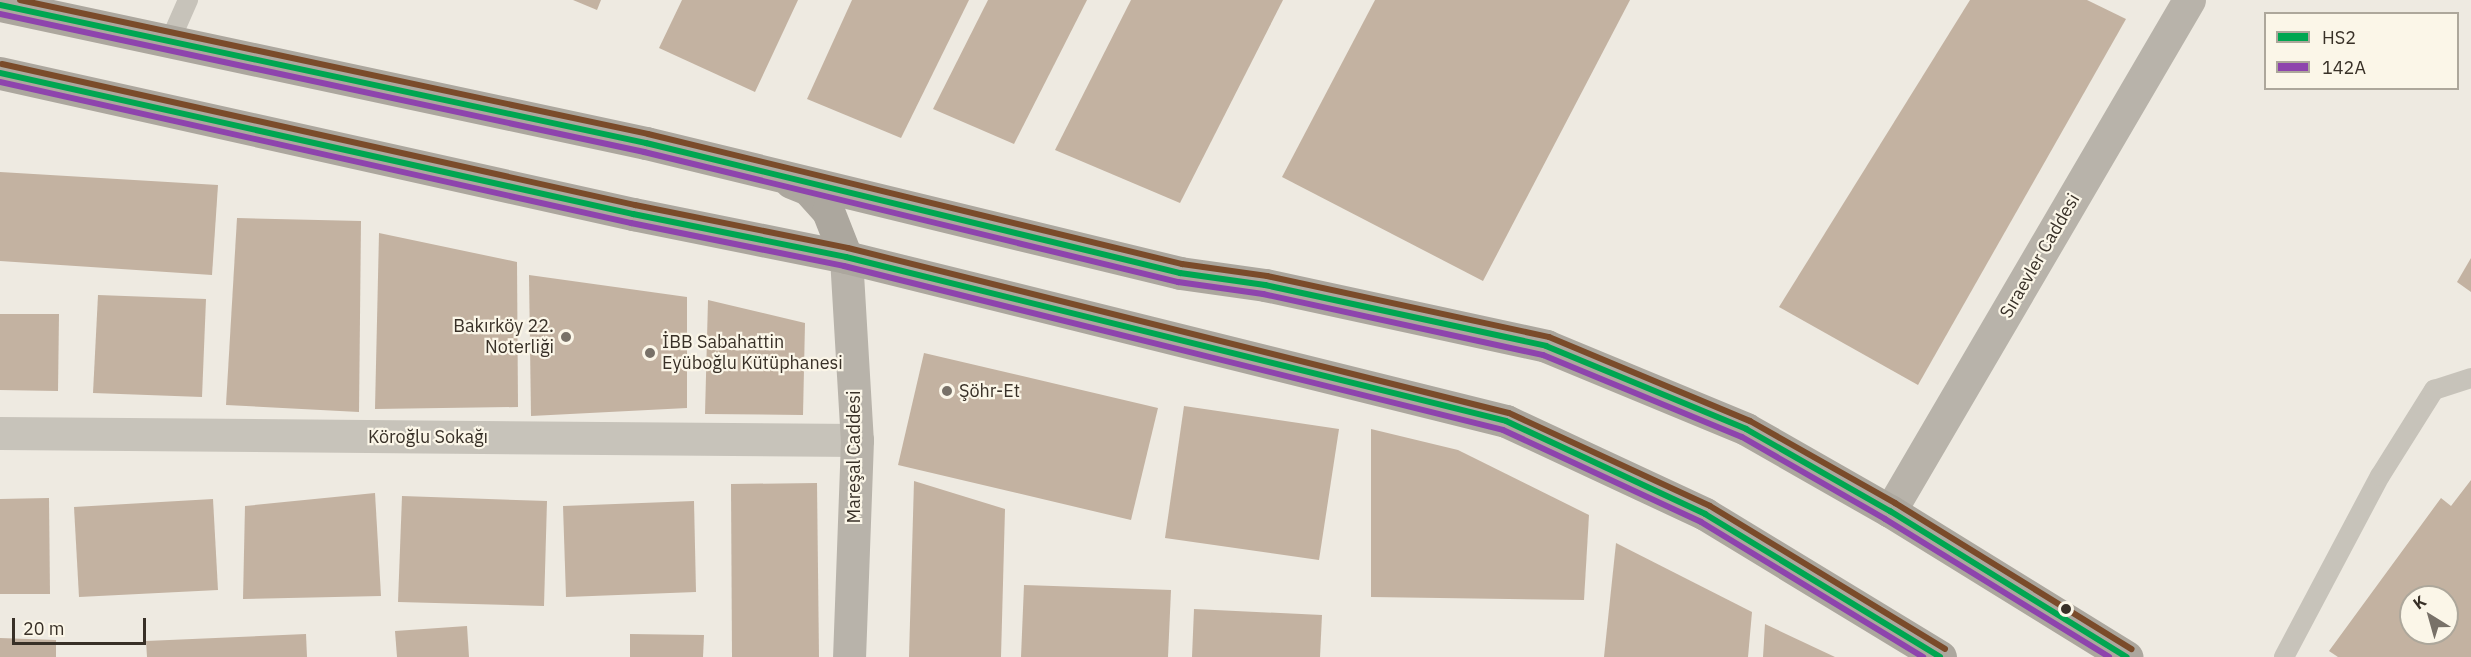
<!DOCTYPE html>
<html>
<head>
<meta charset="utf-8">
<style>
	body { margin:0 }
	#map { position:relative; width:2471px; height:657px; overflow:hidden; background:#eeeae1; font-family:"IBM Plex Sans",sans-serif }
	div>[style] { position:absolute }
	.building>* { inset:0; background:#c3b2a1 }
	.lane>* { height:20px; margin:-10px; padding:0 10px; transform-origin:10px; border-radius:10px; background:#c7c3ba }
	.street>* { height:33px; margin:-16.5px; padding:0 16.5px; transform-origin:16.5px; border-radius:16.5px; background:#c7c3ba }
	.secondary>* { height:33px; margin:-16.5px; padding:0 16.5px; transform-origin:16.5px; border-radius:16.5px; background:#b8b3aa }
	.primary>* { height:33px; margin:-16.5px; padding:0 16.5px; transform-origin:16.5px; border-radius:16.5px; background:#aca79e }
	.bus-1>* { height:6px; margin:-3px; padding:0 3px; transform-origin:3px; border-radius:3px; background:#00a651 }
	.bus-2>* { height:6px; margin:-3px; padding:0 3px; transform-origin:3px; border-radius:3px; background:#8e44ad }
	.bus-3>* { height:6px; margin:-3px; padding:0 3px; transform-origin:3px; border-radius:3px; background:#7a4b2a }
	.dots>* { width:16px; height:16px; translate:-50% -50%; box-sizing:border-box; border:3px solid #fbf6e8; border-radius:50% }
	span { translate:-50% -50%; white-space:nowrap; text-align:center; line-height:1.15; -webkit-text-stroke:4.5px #fbf6e8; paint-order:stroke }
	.street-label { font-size:18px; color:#383027 }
	.poi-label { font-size:18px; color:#383027 }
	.right { translate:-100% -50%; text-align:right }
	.left { translate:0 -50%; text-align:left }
	.legend { position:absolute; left:2264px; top:12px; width:195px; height:78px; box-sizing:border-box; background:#fbf6e8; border:2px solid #ada79b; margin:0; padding:8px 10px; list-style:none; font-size:18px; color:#383027 }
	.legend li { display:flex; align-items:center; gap:12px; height:30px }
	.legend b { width:30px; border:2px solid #ada79b }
	.north { position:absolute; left:2399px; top:585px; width:60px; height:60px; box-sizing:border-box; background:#fbf6e8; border:2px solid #ada79b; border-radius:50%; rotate:323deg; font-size:16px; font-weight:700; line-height:24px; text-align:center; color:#383027 }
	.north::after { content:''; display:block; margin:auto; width:21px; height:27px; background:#787168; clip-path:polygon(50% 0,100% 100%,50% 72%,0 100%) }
	.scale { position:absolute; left:12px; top:618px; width:134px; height:27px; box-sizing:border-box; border:3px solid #383027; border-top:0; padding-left:8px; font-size:18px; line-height:21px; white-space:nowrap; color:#383027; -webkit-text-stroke:4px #fbf6e8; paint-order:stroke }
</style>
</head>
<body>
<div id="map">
	<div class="building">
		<i style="clip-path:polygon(573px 0,601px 0,597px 10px)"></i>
		<i style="clip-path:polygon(682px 0,798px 0,755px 92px,659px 48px)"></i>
		<i style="clip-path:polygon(852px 0,969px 0,901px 138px,807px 99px)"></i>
		<i style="clip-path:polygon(988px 0,1087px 0,1014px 144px,933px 109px)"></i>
		<i style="clip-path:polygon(1131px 0,1283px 0,1180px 203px,1055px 150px)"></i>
		<i style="clip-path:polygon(1375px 0,1630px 0,1483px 281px,1282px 177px)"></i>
		<i style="clip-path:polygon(1970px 0,2087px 0,2126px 19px,1918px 385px,1779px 307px)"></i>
		<i style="clip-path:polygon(0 172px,218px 185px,212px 275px,0 261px)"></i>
		<i style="clip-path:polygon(237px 218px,361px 221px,359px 412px,226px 405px)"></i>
		<i style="clip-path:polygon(379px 233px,517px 262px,518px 407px,375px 409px)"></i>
		<i style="clip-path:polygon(2471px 258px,2471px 292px,2457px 282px)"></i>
		<i style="clip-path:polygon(529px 275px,687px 297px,687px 408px,531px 416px)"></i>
		<i style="clip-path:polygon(98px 295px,206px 299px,202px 397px,93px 393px)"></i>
		<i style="clip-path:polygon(708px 300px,805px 323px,803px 415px,705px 414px)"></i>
		<i style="clip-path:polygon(0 314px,59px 314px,58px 391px,0 390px)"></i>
		<i style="clip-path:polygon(924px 353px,1158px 408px,1131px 520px,898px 465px)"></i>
		<i style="clip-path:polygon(1184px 406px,1339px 429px,1319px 560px,1165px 538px)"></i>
		<i style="clip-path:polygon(1371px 429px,1458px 450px,1589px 515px,1584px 600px,1371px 597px)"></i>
		<i style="clip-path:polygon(evenodd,2471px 480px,2471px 657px,2338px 657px,2329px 651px,2441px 498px,2451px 506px,2471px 480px,2411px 597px,2447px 597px,2447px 633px,2411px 633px,2411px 597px)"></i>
		<i style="clip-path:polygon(914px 481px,1005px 509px,1001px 657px,909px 657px)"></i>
		<i style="clip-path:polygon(817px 483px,819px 657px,732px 657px,731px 484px)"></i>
		<i style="clip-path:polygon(375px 493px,381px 596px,243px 599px,245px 506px)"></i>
		<i style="clip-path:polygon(402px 496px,547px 501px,544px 606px,398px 602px)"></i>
		<i style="clip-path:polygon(49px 498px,50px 594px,0 594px,0 499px)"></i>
		<i style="clip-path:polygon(213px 499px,218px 590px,79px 597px,74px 507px)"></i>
		<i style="clip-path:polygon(694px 501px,696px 592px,566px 597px,563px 506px)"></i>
		<i style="clip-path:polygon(1616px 543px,1752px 612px,1748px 657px,1604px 657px)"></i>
		<i style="clip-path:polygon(1024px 585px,1171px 590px,1168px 657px,1021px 657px)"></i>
		<i style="clip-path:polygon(1194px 609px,1322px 615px,1320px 657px,1192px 657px)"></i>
		<i style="clip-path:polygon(1765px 624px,1835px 657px,1763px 657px)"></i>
		<i style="clip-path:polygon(467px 626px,469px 657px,397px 657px,395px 631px)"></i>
		<i style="clip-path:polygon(306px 634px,307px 657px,147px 657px,146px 641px)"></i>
		<i style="clip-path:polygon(630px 634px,704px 635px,703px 657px,630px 657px)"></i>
		<i style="clip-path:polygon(0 638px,56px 640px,56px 657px,0 657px)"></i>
	</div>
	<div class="lane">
		<i style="left:170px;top:41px;width:45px;rotate:-66.3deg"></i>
		<i style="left:2284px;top:657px;width:205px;rotate:-62.1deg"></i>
		<i style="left:2380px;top:476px;width:102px;rotate:-57.9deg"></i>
		<i style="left:2434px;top:390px;width:39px;rotate:-18deg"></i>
	</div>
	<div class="street">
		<i style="left:0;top:433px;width:857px;rotate:0.47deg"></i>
	</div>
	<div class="secondary">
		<i style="left:846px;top:257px;width:183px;rotate:86.6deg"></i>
		<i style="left:857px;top:440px;width:217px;rotate:92.1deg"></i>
		<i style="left:1890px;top:511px;width:592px;rotate:-59.67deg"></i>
	</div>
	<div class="primary">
		<i style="left:0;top:5px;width:661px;rotate:12.06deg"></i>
		<i style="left:646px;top:143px;width:550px;rotate:13.68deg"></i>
		<i style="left:1180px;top:273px;width:86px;rotate:8deg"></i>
		<i style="left:1265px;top:285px;width:288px;rotate:12.2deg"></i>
		<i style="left:1546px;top:346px;width:217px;rotate:22.5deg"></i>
		<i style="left:1746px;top:429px;width:166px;rotate:29.7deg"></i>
		<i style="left:1890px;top:511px;width:278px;rotate:31.7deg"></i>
		<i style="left:0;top:73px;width:649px;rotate:12.56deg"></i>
		<i style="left:633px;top:214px;width:217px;rotate:11.4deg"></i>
		<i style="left:846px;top:257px;width:680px;rotate:13.95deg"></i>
		<i style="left:1506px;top:421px;width:220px;rotate:25deg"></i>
		<i style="left:1705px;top:514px;width:275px;rotate:31.3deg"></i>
		<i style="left:791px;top:182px;width:18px;rotate:22deg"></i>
		<i style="left:808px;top:189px;width:30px;rotate:48deg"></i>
		<i style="left:828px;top:211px;width:49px;rotate:68.6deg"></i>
	</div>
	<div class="bus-1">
		<i style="left:0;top:5px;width:661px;rotate:12.06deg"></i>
		<i style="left:646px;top:143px;width:550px;rotate:13.68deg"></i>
		<i style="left:1180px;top:273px;width:86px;rotate:8deg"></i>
		<i style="left:1265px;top:285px;width:288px;rotate:12.2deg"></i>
		<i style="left:1546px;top:346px;width:217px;rotate:22.5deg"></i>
		<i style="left:1746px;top:429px;width:166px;rotate:29.7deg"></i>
		<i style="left:1890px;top:511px;width:278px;rotate:31.7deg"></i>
		<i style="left:0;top:73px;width:649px;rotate:12.56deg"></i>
		<i style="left:633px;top:214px;width:217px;rotate:11.4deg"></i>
		<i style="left:846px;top:257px;width:680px;rotate:13.95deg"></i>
		<i style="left:1506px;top:421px;width:220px;rotate:25deg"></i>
		<i style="left:1705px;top:514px;width:275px;rotate:31.3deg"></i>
	</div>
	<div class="bus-2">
		<i style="left:0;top:14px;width:659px;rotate:12.09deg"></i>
		<i style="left:644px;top:152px;width:550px;rotate:13.68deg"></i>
		<i style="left:1178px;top:282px;width:86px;rotate:8deg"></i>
		<i style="left:1263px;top:294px;width:287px;rotate:12.3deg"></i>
		<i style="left:1543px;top:355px;width:215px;rotate:22.4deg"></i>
		<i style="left:1742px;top:437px;width:165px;rotate:29.8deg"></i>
		<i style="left:1885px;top:519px;width:263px;rotate:31.6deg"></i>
		<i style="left:0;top:82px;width:647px;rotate:12.6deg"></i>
		<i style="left:631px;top:223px;width:217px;rotate:11.4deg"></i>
		<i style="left:844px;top:266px;width:679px;rotate:13.97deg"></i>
		<i style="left:1503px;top:430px;width:218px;rotate:24.9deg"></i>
		<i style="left:1701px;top:522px;width:260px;rotate:31.3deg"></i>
	</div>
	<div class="bus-3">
		<i style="left:20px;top:0;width:642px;rotate:12.04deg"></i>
		<i style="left:648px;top:134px;width:550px;rotate:13.68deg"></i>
		<i style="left:1182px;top:264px;width:86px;rotate:8deg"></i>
		<i style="left:1267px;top:276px;width:289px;rotate:12.2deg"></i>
		<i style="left:1549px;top:337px;width:218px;rotate:22.7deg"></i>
		<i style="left:1750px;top:421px;width:167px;rotate:29.5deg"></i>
		<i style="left:1895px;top:503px;width:278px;rotate:31.7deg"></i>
		<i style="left:2px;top:64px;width:649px;rotate:12.56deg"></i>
		<i style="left:635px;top:205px;width:217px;rotate:11.4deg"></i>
		<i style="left:848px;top:248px;width:681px;rotate:14.02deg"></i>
		<i style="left:1509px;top:413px;width:221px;rotate:24.8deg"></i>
		<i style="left:1710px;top:506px;width:275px;rotate:31.3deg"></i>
	</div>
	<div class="dots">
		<i style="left:566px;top:337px;background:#787168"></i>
		<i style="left:650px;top:353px;background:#787168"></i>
		<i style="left:947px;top:391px;background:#787168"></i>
		<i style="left:2066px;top:609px;background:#383027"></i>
	</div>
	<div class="street-label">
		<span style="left:2040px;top:256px;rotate:-60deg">Sıraevler Caddesi</span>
		<span style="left:428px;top:437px">Köroğlu Sokağı</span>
		<span style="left:854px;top:457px;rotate:-90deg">Mareşal Caddesi</span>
	</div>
	<div class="poi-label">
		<span class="right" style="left:554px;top:337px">Bakırköy 22.<br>Noterliği</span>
		<span class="left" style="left:662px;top:353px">İBB Sabahattin<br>Eyüboğlu Kütüphanesi</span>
		<span class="left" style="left:959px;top:391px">Şöhr-Et</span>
	</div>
	<ul class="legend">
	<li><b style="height:8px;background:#00a651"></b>HS2</li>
	<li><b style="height:8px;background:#8e44ad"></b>142A</li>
	</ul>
	<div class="north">K</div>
	<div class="scale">20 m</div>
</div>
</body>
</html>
